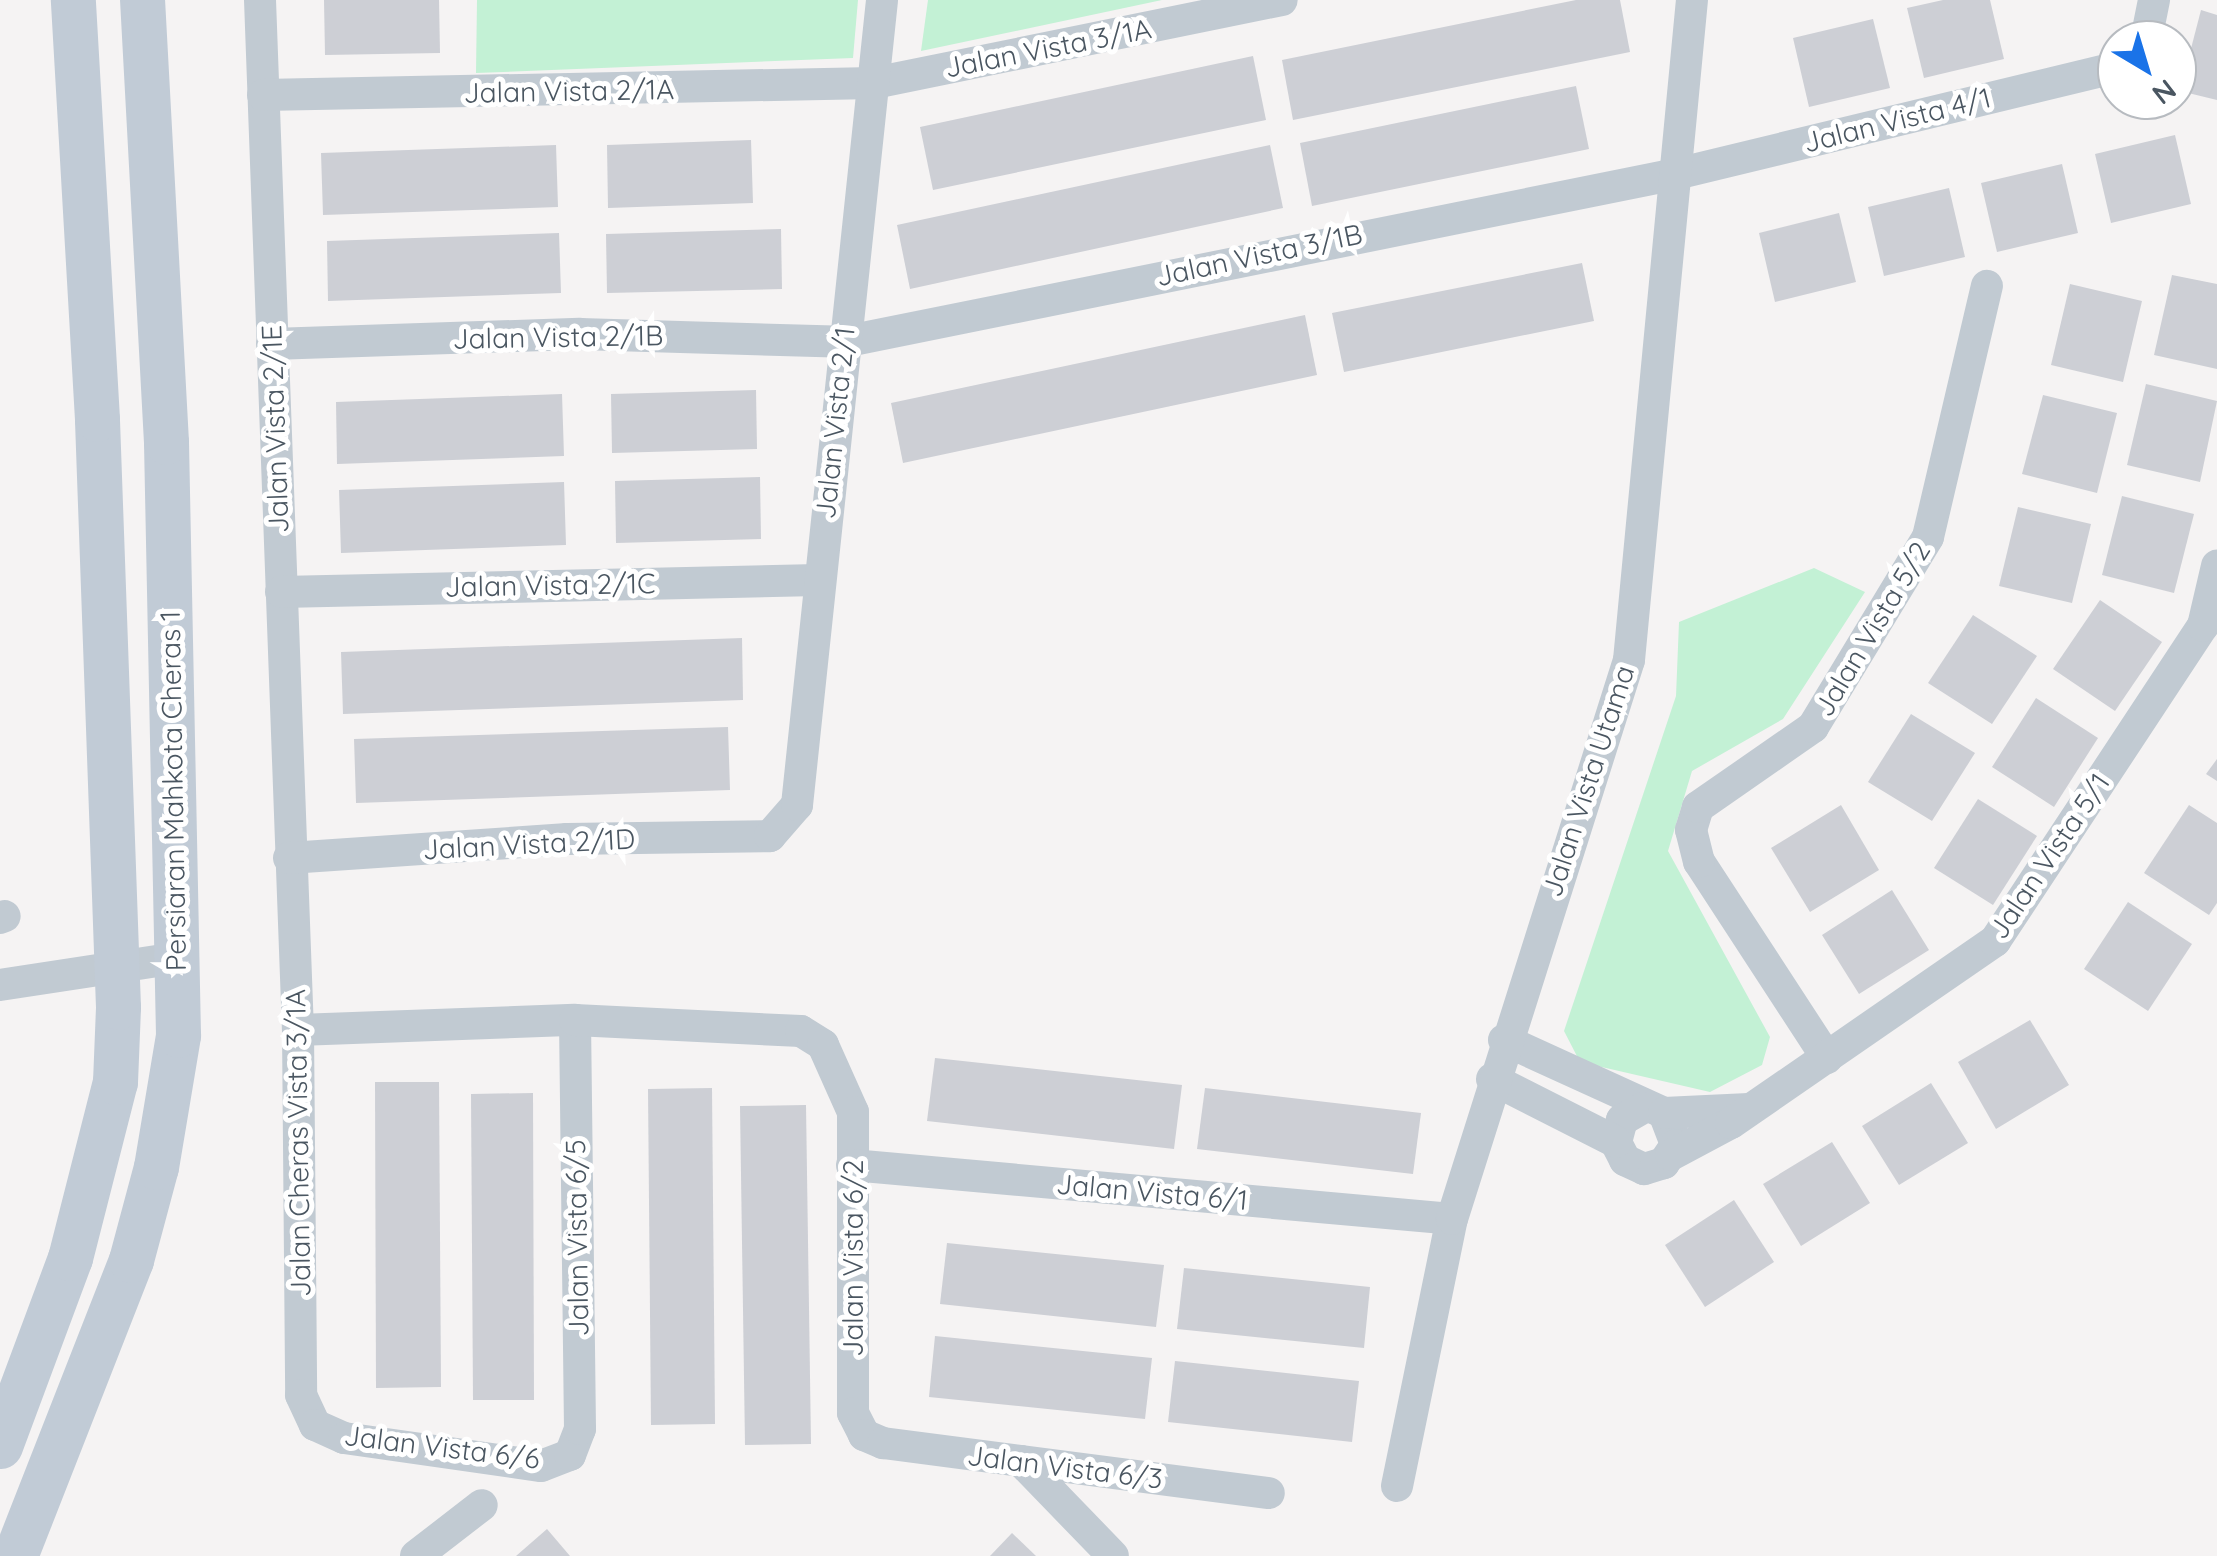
<!DOCTYPE html>
<html>
<head>
<meta charset="utf-8">
<style>
	body { margin:0 }
	#map { position:relative; width:2217px; height:1556px; overflow:hidden; background:#f5f3f3; font-family:Quicksand,sans-serif }
	div>[style] { position:absolute }
	.green>* { inset:0; background:#c3f1d5 }
	.building>* { inset:0; background:#cdcfd5 }
	.minor>* { height:32px; margin:-16px; padding:0 16px; transform-origin:16px; border-radius:16px; background:#c1cad2 }
	.secondary>* { height:45px; margin:-22.5px; padding:0 22.5px; transform-origin:22.5px; border-radius:22.5px; background:#c1cbd6 }
	span { translate:-50% -50%; white-space:nowrap; text-align:center; line-height:1.15; -webkit-text-stroke:10px #fff; paint-order:stroke }
	.street-label { font-size:28px; color:#4a5661 }
	.north { position:absolute; left:2097px; top:20px; width:100px; height:100px; box-sizing:border-box; background:#fff; border:2px solid #b7bbc0; border-radius:50%; rotate:142deg; font-size:28px; font-weight:700; line-height:40px; text-align:center; color:#4a5661 }
	.north::after { content:''; display:block; margin:auto; width:35px; height:45px; background:#1a73e8; clip-path:polygon(50% 0,100% 100%,50% 72%,0 100%) }
</style>
</head>
<body>
<div id="map">
	<div class="green">
		<i style="clip-path:polygon(477px 0,858px 0,853px 58px,476px 73px)"></i>
		<i style="clip-path:polygon(928px 0,1162px 0,921px 51px)"></i>
		<i style="clip-path:polygon(1814px 568px,1865px 592px,1783px 719px,1692px 771px,1668px 851px,1770px 1037px,1762px 1065px,1710px 1092px,1580px 1062px,1564px 1031px,1676px 696px,1679px 622px)"></i>
	</div>
	<div class="building">
		<i style="clip-path:polygon(324px 0,439px 0,440px 53px,325px 55px)"></i>
		<i style="clip-path:polygon(1576px 0,1620px 0,1630px 52px,1293px 120px,1282px 60px)"></i>
		<i style="clip-path:polygon(1943px 0,1990px 0,2004px 59px,1924px 78px,1907px 8px)"></i>
		<i style="clip-path:polygon(2201px 10px,2217px 15px,2217px 100px,2180px 91px)"></i>
		<i style="clip-path:polygon(1873px 19px,1890px 88px,1809px 107px,1793px 38px)"></i>
		<i style="clip-path:polygon(1253px 56px,1266px 120px,933px 190px,920px 127px)"></i>
		<i style="clip-path:polygon(1576px 86px,1589px 149px,1312px 206px,1300px 143px)"></i>
		<i style="clip-path:polygon(2175px 135px,2191px 204px,2111px 223px,2095px 154px)"></i>
		<i style="clip-path:polygon(751px 140px,753px 203px,608px 208px,607px 145px)"></i>
		<i style="clip-path:polygon(556px 145px,558px 207px,323px 215px,321px 153px)"></i>
		<i style="clip-path:polygon(1270px 145px,1283px 208px,910px 289px,897px 225px)"></i>
		<i style="clip-path:polygon(2062px 164px,2078px 233px,1997px 252px,1981px 183px)"></i>
		<i style="clip-path:polygon(1949px 188px,1965px 257px,1884px 276px,1868px 207px)"></i>
		<i style="clip-path:polygon(1839px 213px,1856px 282px,1775px 302px,1759px 233px)"></i>
		<i style="clip-path:polygon(781px 229px,782px 289px,607px 293px,606px 234px)"></i>
		<i style="clip-path:polygon(559px 233px,561px 293px,328px 301px,327px 241px)"></i>
		<i style="clip-path:polygon(1582px 263px,1594px 321px,1344px 372px,1332px 313px)"></i>
		<i style="clip-path:polygon(2172px 275px,2217px 284px,2217px 369px,2154px 355px)"></i>
		<i style="clip-path:polygon(2070px 284px,2142px 301px,2123px 382px,2051px 365px)"></i>
		<i style="clip-path:polygon(1305px 315px,1317px 375px,903px 463px,891px 403px)"></i>
		<i style="clip-path:polygon(2146px 384px,2217px 401px,2200px 482px,2127px 465px)"></i>
		<i style="clip-path:polygon(756px 390px,757px 449px,612px 453px,611px 394px)"></i>
		<i style="clip-path:polygon(562px 394px,564px 456px,337px 464px,336px 402px)"></i>
		<i style="clip-path:polygon(2043px 395px,2117px 413px,2097px 493px,2022px 474px)"></i>
		<i style="clip-path:polygon(760px 477px,761px 539px,616px 543px,615px 481px)"></i>
		<i style="clip-path:polygon(564px 482px,566px 545px,341px 553px,339px 490px)"></i>
		<i style="clip-path:polygon(2122px 496px,2194px 514px,2174px 593px,2102px 575px)"></i>
		<i style="clip-path:polygon(2018px 507px,2091px 524px,2072px 603px,1999px 586px)"></i>
		<i style="clip-path:polygon(2100px 600px,2162px 642px,2115px 711px,2053px 669px)"></i>
		<i style="clip-path:polygon(1973px 615px,2037px 656px,1992px 724px,1928px 683px)"></i>
		<i style="clip-path:polygon(742px 638px,743px 700px,343px 714px,341px 652px)"></i>
		<i style="clip-path:polygon(2036px 698px,2098px 738px,2054px 807px,1992px 767px)"></i>
		<i style="clip-path:polygon(1911px 714px,1975px 753px,1932px 821px,1868px 782px)"></i>
		<i style="clip-path:polygon(728px 727px,730px 790px,356px 803px,354px 739px)"></i>
		<i style="clip-path:polygon(2217px 759px,2217px 781px,2206px 774px)"></i>
		<i style="clip-path:polygon(1978px 799px,2037px 836px,1993px 905px,1934px 868px)"></i>
		<i style="clip-path:polygon(1841px 805px,1879px 870px,1810px 912px,1771px 848px)"></i>
		<i style="clip-path:polygon(2189px 805px,2217px 823px,2217px 903px,2209px 915px,2144px 873px)"></i>
		<i style="clip-path:polygon(1892px 890px,1929px 950px,1859px 994px,1822px 935px)"></i>
		<i style="clip-path:polygon(2128px 902px,2192px 944px,2148px 1011px,2084px 969px)"></i>
		<i style="clip-path:polygon(2030px 1020px,2069px 1085px,1996px 1129px,1958px 1062px)"></i>
		<i style="clip-path:polygon(935px 1058px,1182px 1085px,1174px 1149px,927px 1121px)"></i>
		<i style="clip-path:polygon(375px 1082px,439px 1082px,441px 1387px,376px 1388px)"></i>
		<i style="clip-path:polygon(1931px 1083px,1968px 1143px,1899px 1185px,1862px 1126px)"></i>
		<i style="clip-path:polygon(712px 1088px,715px 1424px,651px 1425px,648px 1089px)"></i>
		<i style="clip-path:polygon(1205px 1088px,1421px 1113px,1413px 1174px,1197px 1149px)"></i>
		<i style="clip-path:polygon(533px 1093px,534px 1400px,473px 1400px,471px 1094px)"></i>
		<i style="clip-path:polygon(806px 1105px,811px 1444px,745px 1445px,740px 1106px)"></i>
		<i style="clip-path:polygon(1832px 1142px,1870px 1203px,1801px 1246px,1763px 1184px)"></i>
		<i style="clip-path:polygon(1734px 1200px,1774px 1262px,1705px 1307px,1665px 1245px)"></i>
		<i style="clip-path:polygon(947px 1243px,1164px 1265px,1156px 1327px,940px 1304px)"></i>
		<i style="clip-path:polygon(1184px 1268px,1370px 1287px,1364px 1348px,1177px 1329px)"></i>
		<i style="clip-path:polygon(935px 1336px,1152px 1358px,1145px 1419px,929px 1397px)"></i>
		<i style="clip-path:polygon(1175px 1361px,1359px 1381px,1352px 1442px,1168px 1422px)"></i>
		<i style="clip-path:polygon(547px 1529px,570px 1556px,516px 1556px)"></i>
		<i style="clip-path:polygon(1012px 1533px,1036px 1556px,990px 1556px)"></i>
	</div>
	<div class="minor">
		<i style="left:260px;top:0;width:1031px;rotate:87.89deg"></i>
		<i style="left:298px;top:1030px;width:365px;rotate:89.5deg"></i>
		<i style="left:301px;top:1395px;width:33px;rotate:65deg"></i>
		<i style="left:315px;top:1425px;width:32px;rotate:24deg"></i>
		<i style="left:344px;top:1438px;width:199px;rotate:8.1deg"></i>
		<i style="left:541px;top:1466px;width:31px;rotate:-21deg"></i>
		<i style="left:570px;top:1455px;width:28px;rotate:-69deg"></i>
		<i style="left:580px;top:1429px;width:409px;rotate:-90.7deg"></i>
		<i style="left:2146px;top:40px;width:41px;rotate:-78.7deg"></i>
		<i style="left:263px;top:95px;width:611px;rotate:-1.13deg"></i>
		<i style="left:874px;top:83px;width:416px;rotate:-11.5deg"></i>
		<i style="left:272px;top:344px;width:308px;rotate:-1.9deg"></i>
		<i style="left:580px;top:334px;width:263px;rotate:1.7deg"></i>
		<i style="left:843px;top:342px;width:850px;rotate:-11.4deg"></i>
		<i style="left:1676px;top:174px;width:454px;rotate:-13.6deg"></i>
		<i style="left:281px;top:592px;width:537px;rotate:-1.28deg"></i>
		<i style="left:289px;top:858px;width:279px;rotate:-3.9deg"></i>
		<i style="left:567px;top:839px;width:203px;rotate:-0.8deg"></i>
		<i style="left:770px;top:836px;width:41px;rotate:-48.9deg"></i>
		<i style="left:797px;top:805px;width:809px;rotate:-83.97deg"></i>
		<i style="left:0;top:918px;width:5px;rotate:-22deg"></i>
		<i style="left:0;top:985px;width:178px;rotate:-8.7deg"></i>
		<i style="left:298px;top:1030px;width:277px;rotate:-2.1deg"></i>
		<i style="left:575px;top:1020px;width:226px;rotate:2.8deg"></i>
		<i style="left:801px;top:1031px;width:26px;rotate:32deg"></i>
		<i style="left:823px;top:1045px;width:73px;rotate:65.9deg"></i>
		<i style="left:853px;top:1112px;width:301px;rotate:90deg"></i>
		<i style="left:853px;top:1413px;width:25px;rotate:63deg"></i>
		<i style="left:864px;top:1435px;width:21px;rotate:23deg"></i>
		<i style="left:883px;top:1443px;width:389px;rotate:7.4deg"></i>
		<i style="left:1504px;top:1040px;width:176px;rotate:24.5deg"></i>
		<i style="left:1664px;top:1113px;width:34px;rotate:69deg"></i>
		<i style="left:1676px;top:1145px;width:22px;rotate:124deg"></i>
		<i style="left:1664px;top:1163px;width:21px;rotate:163deg"></i>
		<i style="left:1644px;top:1169px;width:21px;rotate:-155deg"></i>
		<i style="left:1625px;top:1160px;width:20px;rotate:-117deg"></i>
		<i style="left:1616px;top:1142px;width:23px;rotate:-75deg"></i>
		<i style="left:1622px;top:1120px;width:24px;rotate:-30deg"></i>
		<i style="left:1827px;top:1058px;width:234px;rotate:-123.1deg"></i>
		<i style="left:1699px;top:862px;width:33px;rotate:-104deg"></i>
		<i style="left:1691px;top:830px;width:24px;rotate:-73deg"></i>
		<i style="left:1698px;top:807px;width:140px;rotate:-34.8deg"></i>
		<i style="left:1813px;top:727px;width:222px;rotate:-58.8deg"></i>
		<i style="left:1928px;top:537px;width:258px;rotate:-76.8deg"></i>
		<i style="left:1492px;top:1079px;width:139px;rotate:26.9deg"></i>
		<i style="left:1664px;top:1113px;width:85px;rotate:-2.7deg"></i>
		<i style="left:1671px;top:1155px;width:68px;rotate:-28.1deg"></i>
		<i style="left:1731px;top:1123px;width:321px;rotate:-34.6deg"></i>
		<i style="left:1995px;top:941px;width:377px;rotate:-56.6deg"></i>
		<i style="left:2203px;top:626px;width:62px;rotate:-76.9deg"></i>
		<i style="left:852px;top:1165px;width:602px;rotate:5.14deg"></i>
		<i style="left:1021px;top:1461px;width:132px;rotate:45.9deg"></i>
		<i style="left:1397px;top:1486px;width:273px;rotate:-78.4deg"></i>
		<i style="left:1452px;top:1219px;width:586px;rotate:-72.43deg"></i>
		<i style="left:1629px;top:660px;width:663px;rotate:-84.55deg"></i>
		<i style="left:416px;top:1556px;width:83px;rotate:-37.7deg"></i>
	</div>
	<div class="secondary">
		<i style="left:0;top:1446px;width:201px;rotate:-69.6deg"></i>
		<i style="left:70px;top:1258px;width:182px;rotate:-75.7deg"></i>
		<i style="left:115px;top:1082px;width:75px;rotate:-87.7deg"></i>
		<i style="left:118px;top:1007px;width:588px;rotate:-92.05deg"></i>
		<i style="left:97px;top:419px;width:420px;rotate:-93.3deg"></i>
		<i style="left:15px;top:1556px;width:318px;rotate:-68.6deg"></i>
		<i style="left:131px;top:1260px;width:96px;rotate:-75deg"></i>
		<i style="left:156px;top:1167px;width:134px;rotate:-80.5deg"></i>
		<i style="left:178px;top:1035px;width:593px;rotate:-91.16deg"></i>
		<i style="left:166px;top:442px;width:443px;rotate:-93.1deg"></i>
	</div>
	<div class="street-label">
		<span style="left:1048px;top:48px;rotate:-11deg">Jalan Vista 3/1A</span>
		<span style="left:569px;top:91px;rotate:-1deg">Jalan Vista 2/1A</span>
		<span style="left:1897px;top:120px;rotate:-14deg">Jalan Vista 4/1</span>
		<span style="left:1259px;top:255px;rotate:-12deg">Jalan Vista 3/1B</span>
		<span style="left:558px;top:337px;rotate:-1deg">Jalan Vista 2/1B</span>
		<span style="left:835px;top:423px;rotate:-84deg">Jalan Vista 2/1</span>
		<span style="left:275px;top:429px;rotate:-92deg">Jalan Vista 2/1E</span>
		<span style="left:550px;top:585px;rotate:-1deg">Jalan Vista 2/1C</span>
		<span style="left:1872px;top:629px;rotate:-59deg">Jalan Vista 5/2</span>
		<span style="left:1588px;top:781px;rotate:-72deg">Jalan Vista Utama</span>
		<span style="left:173px;top:791px;rotate:-91deg">Persiaran Mahkota Cheras 1</span>
		<span style="left:529px;top:844px;rotate:-3deg">Jalan Vista 2/1D</span>
		<span style="left:2049px;top:856px;rotate:-56deg">Jalan Vista 5/1</span>
		<span style="left:298px;top:1143px;rotate:-91deg">Jalan Cheras Vista 3/1A</span>
		<span style="left:1152px;top:1192px;rotate:5deg">Jalan Vista 6/1</span>
		<span style="left:577px;top:1238px;rotate:-91deg">Jalan Vista 6/5</span>
		<span style="left:853px;top:1258px;rotate:-90deg">Jalan Vista 6/2</span>
		<span style="left:442px;top:1447px;rotate:7deg">Jalan Vista 6/6</span>
		<span style="left:1065px;top:1467px;rotate:7deg">Jalan Vista 6/3</span>
	</div>
	<div class="north">N</div>
</div>
</body>
</html>
